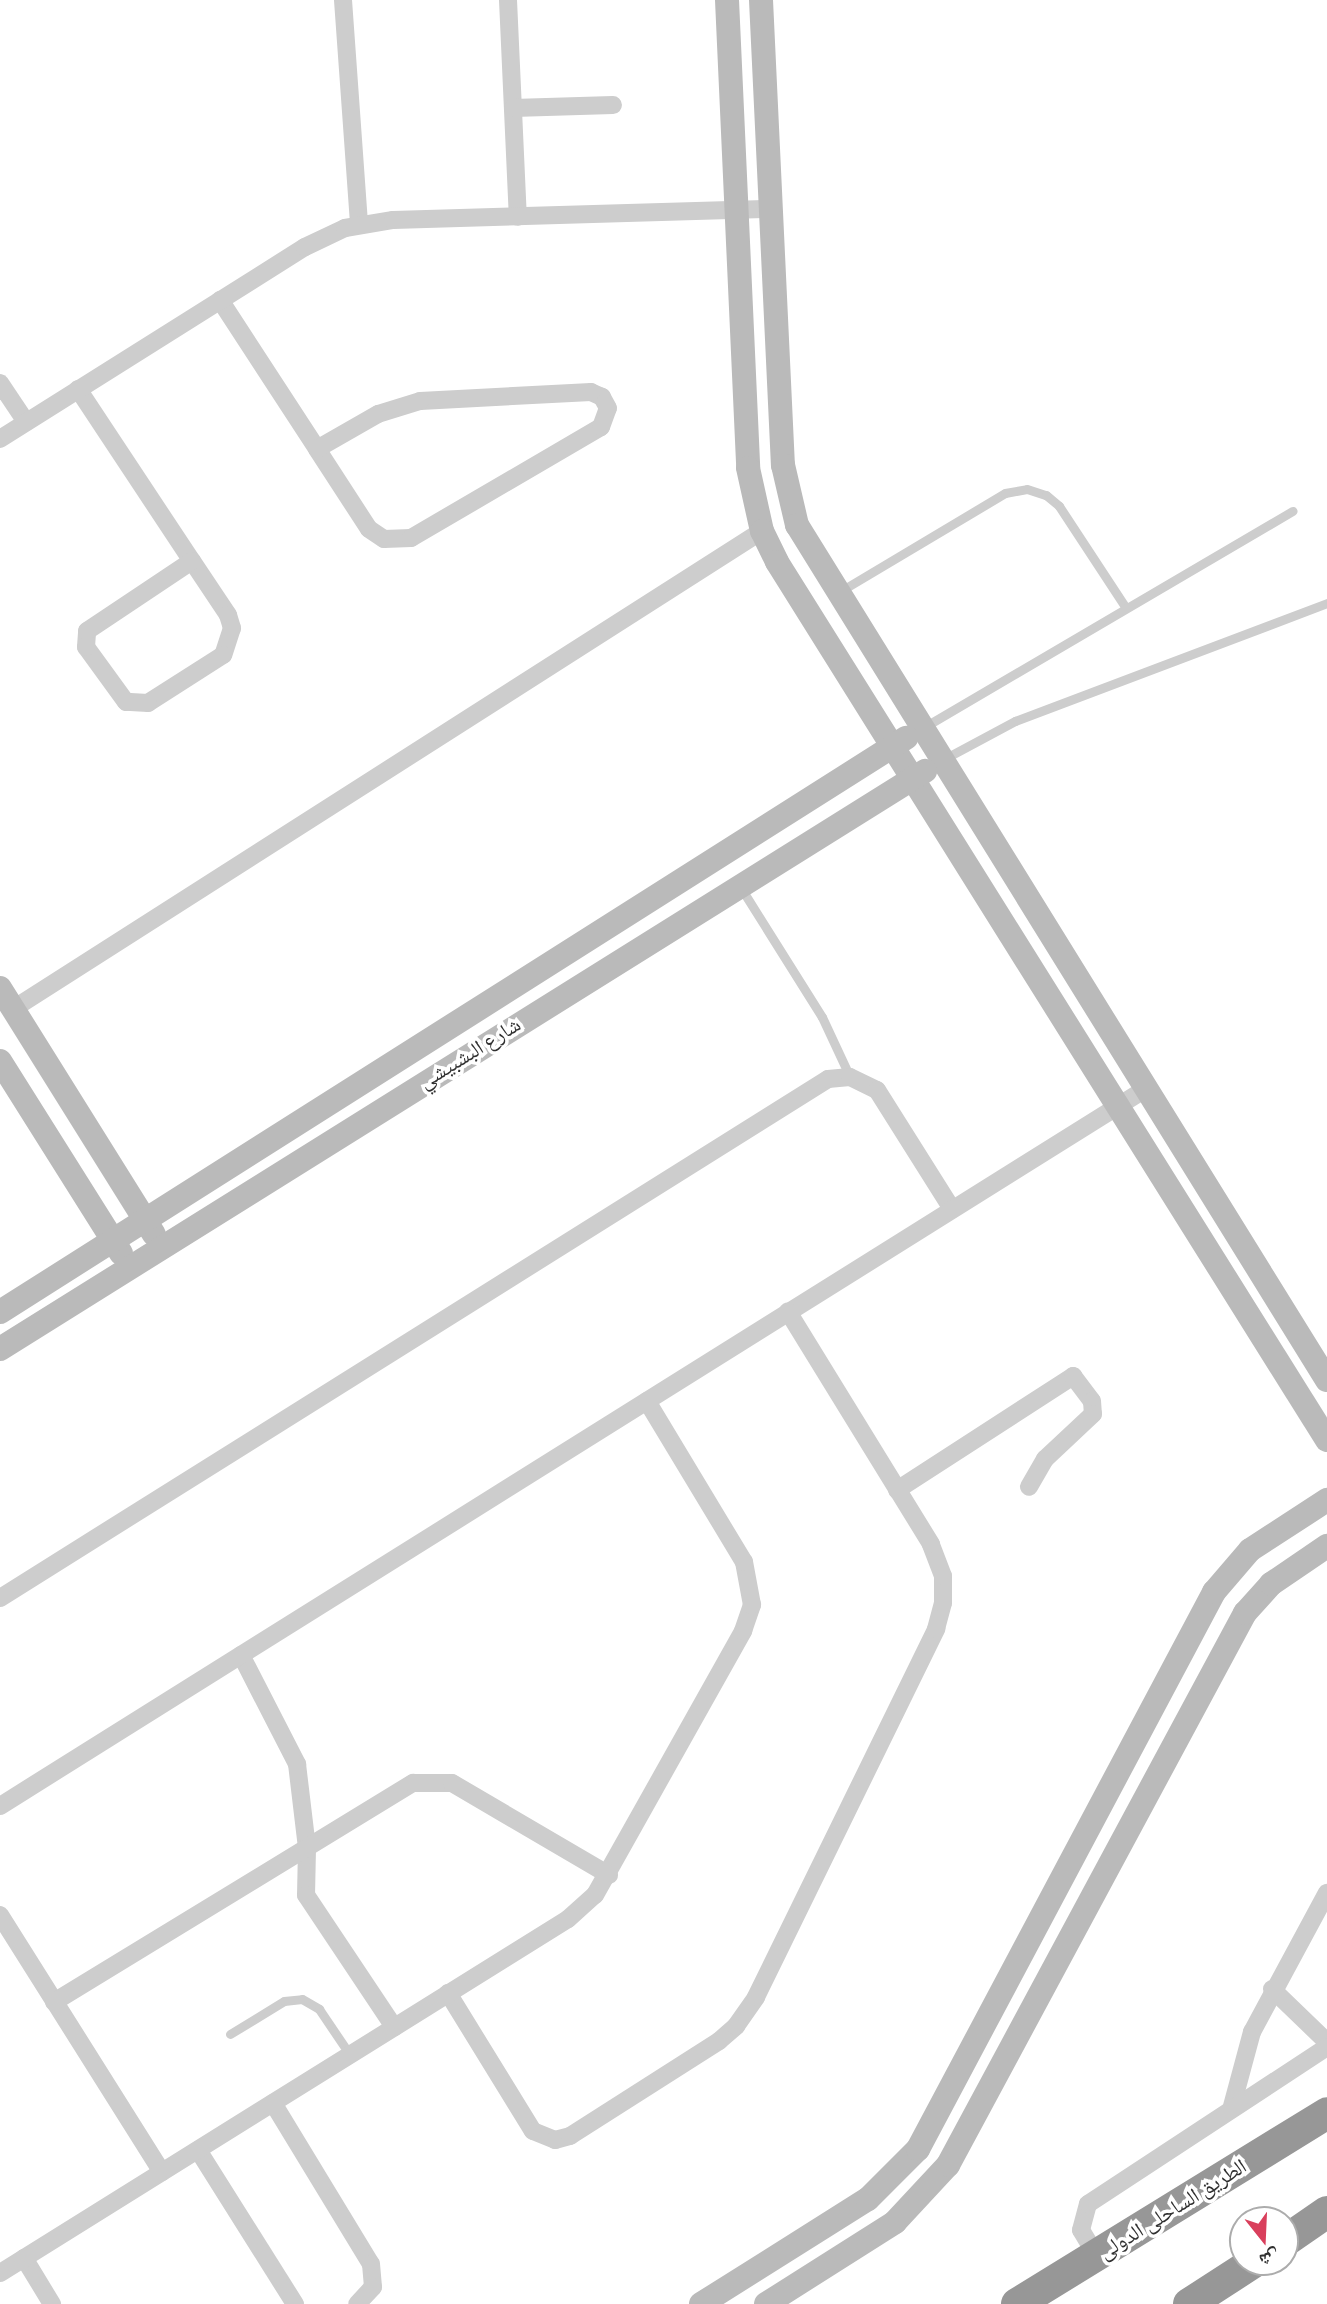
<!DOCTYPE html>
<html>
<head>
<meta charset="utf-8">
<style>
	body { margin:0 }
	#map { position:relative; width:1327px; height:2304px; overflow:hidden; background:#fff; font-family:Commissioner,"Noto Naskh Arabic",sans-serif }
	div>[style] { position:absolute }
	.lane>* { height:9px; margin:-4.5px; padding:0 4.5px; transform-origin:4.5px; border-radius:4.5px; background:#cdcdcd }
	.street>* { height:18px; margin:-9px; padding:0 9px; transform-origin:9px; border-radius:9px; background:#cdcdcd }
	.secondary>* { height:24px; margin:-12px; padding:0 12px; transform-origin:12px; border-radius:12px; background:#bababa }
	.highway>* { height:32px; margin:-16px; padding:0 16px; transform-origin:16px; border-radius:16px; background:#979797 }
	span { translate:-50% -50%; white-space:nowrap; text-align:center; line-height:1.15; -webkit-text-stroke:7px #fff; paint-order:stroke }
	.street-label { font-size:21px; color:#303030 }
	.north { position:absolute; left:1229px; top:2206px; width:70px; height:70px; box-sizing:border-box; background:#fff; border:2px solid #acacac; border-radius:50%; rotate:162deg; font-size:19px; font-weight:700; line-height:28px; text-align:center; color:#303030 }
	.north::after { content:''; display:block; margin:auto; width:24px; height:32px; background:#d93f5c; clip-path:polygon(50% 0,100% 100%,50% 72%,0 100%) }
</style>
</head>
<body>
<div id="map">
	<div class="lane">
		<i style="left:839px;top:592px;width:193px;rotate:-30.8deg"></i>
		<i style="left:1005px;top:493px;width:22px;rotate:-10deg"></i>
		<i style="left:1027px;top:489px;width:20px;rotate:18deg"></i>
		<i style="left:1046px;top:495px;width:17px;rotate:40deg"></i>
		<i style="left:1059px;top:506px;width:122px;rotate:56.7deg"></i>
		<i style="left:926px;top:726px;width:425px;rotate:-30.4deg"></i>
		<i style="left:944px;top:759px;width:81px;rotate:-28.2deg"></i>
		<i style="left:1015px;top:721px;width:334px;rotate:-20.7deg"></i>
		<i style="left:741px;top:888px;width:152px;rotate:57.9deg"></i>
		<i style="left:822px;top:1017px;width:66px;rotate:65deg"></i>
		<i style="left:230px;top:2034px;width:63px;rotate:-31.4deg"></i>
		<i style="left:284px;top:2001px;width:18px;rotate:-6deg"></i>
		<i style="left:302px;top:1999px;width:20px;rotate:30deg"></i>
		<i style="left:319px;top:2009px;width:55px;rotate:56deg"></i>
	</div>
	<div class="street">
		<i style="left:343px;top:0;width:225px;rotate:85.9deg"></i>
		<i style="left:508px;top:0;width:217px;rotate:87.4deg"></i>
		<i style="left:513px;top:108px;width:100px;rotate:-1.7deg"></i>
		<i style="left:220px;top:300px;width:178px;rotate:56.9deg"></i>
		<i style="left:317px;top:449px;width:95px;rotate:57deg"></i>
		<i style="left:369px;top:529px;width:18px;rotate:34deg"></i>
		<i style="left:384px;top:539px;width:27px;rotate:-2deg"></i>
		<i style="left:411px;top:538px;width:220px;rotate:-30.3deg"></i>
		<i style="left:601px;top:427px;width:20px;rotate:-70deg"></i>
		<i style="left:608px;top:408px;width:13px;rotate:-119deg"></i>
		<i style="left:602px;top:397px;width:12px;rotate:-156deg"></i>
		<i style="left:591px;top:392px;width:171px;rotate:177deg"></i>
		<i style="left:420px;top:401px;width:44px;rotate:162.8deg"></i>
		<i style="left:378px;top:414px;width:70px;rotate:150.2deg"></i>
		<i style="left:0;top:383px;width:47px;rotate:56.3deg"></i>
		<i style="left:78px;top:389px;width:206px;rotate:56.5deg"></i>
		<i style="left:192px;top:561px;width:65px;rotate:56.3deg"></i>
		<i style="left:228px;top:615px;width:14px;rotate:73deg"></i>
		<i style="left:232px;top:628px;width:28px;rotate:108deg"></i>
		<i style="left:223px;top:655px;width:89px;rotate:147.4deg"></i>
		<i style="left:148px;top:703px;width:22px;rotate:-177deg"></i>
		<i style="left:126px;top:702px;width:68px;rotate:-126deg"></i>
		<i style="left:86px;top:647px;width:16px;rotate:-86deg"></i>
		<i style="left:87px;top:631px;width:126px;rotate:-33.7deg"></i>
		<i style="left:0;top:439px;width:360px;rotate:-32.2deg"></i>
		<i style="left:305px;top:247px;width:44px;rotate:-25.4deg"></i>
		<i style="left:345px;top:228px;width:49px;rotate:-9.5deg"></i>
		<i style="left:393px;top:220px;width:378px;rotate:-1.7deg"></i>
		<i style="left:13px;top:1009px;width:889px;rotate:-32.55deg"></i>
		<i style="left:897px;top:1490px;width:210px;rotate:-32.9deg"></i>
		<i style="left:1073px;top:1376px;width:31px;rotate:53deg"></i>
		<i style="left:1092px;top:1401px;width:13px;rotate:86deg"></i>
		<i style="left:1093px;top:1414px;width:66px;rotate:136.8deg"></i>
		<i style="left:1045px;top:1459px;width:32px;rotate:120deg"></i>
		<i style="left:0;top:1598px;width:977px;rotate:-32.08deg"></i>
		<i style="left:828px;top:1079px;width:22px;rotate:-5deg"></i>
		<i style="left:850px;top:1077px;width:30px;rotate:26deg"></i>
		<i style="left:877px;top:1090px;width:141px;rotate:57.8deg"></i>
		<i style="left:241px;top:1655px;width:123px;rotate:62.8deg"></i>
		<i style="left:297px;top:1764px;width:85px;rotate:83.2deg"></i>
		<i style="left:307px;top:1848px;width:47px;rotate:91.2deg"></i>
		<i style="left:306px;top:1895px;width:159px;rotate:56.3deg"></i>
		<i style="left:0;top:1806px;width:1353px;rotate:-32.05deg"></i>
		<i style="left:0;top:1915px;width:304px;rotate:57.8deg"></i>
		<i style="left:1272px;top:1989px;width:76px;rotate:43.9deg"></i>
		<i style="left:448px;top:1993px;width:162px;rotate:58.4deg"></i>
		<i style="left:533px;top:2131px;width:24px;rotate:22deg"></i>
		<i style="left:555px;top:2140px;width:16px;rotate:-15deg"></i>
		<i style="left:570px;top:2136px;width:177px;rotate:-32.5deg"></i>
		<i style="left:719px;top:2041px;width:23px;rotate:-41deg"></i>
		<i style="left:736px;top:2026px;width:35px;rotate:-55deg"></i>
		<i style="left:756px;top:1997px;width:410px;rotate:-63.9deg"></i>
		<i style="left:936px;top:1629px;width:27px;rotate:-75deg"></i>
		<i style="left:943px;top:1603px;width:27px;rotate:-90deg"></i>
		<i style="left:943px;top:1576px;width:34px;rotate:-111deg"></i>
		<i style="left:931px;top:1544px;width:273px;rotate:-121.6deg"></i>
		<i style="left:54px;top:2002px;width:421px;rotate:-31.4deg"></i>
		<i style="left:413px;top:1783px;width:39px"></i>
		<i style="left:452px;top:1783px;width:182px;rotate:30.4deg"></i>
		<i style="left:273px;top:2103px;width:188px;rotate:58.7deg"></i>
		<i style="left:371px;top:2264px;width:23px;rotate:85deg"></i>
		<i style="left:373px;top:2287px;width:23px;rotate:133deg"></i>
		<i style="left:1232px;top:2106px;width:77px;rotate:-74.9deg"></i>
		<i style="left:1252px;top:2032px;width:158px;rotate:-61.7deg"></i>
		<i style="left:198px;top:2150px;width:182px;rotate:57.8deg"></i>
		<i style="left:1096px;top:2255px;width:29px;rotate:-121deg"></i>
		<i style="left:1081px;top:2230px;width:27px;rotate:-75deg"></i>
		<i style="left:1088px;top:2204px;width:286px;rotate:-33.3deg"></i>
		<i style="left:24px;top:2258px;width:54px;rotate:58.7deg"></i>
		<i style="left:0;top:2273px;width:669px;rotate:-31.93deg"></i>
		<i style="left:568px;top:1919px;width:36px;rotate:-42deg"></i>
		<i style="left:595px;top:1895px;width:303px;rotate:-60.7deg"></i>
		<i style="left:743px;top:1631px;width:28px;rotate:-71deg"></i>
		<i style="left:752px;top:1605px;width:44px;rotate:-100.5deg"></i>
		<i style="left:744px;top:1562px;width:188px;rotate:-121.1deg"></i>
	</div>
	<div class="secondary">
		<i style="left:727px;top:0;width:468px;rotate:87.4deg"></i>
		<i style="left:748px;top:468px;width:65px;rotate:77.5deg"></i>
		<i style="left:762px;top:531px;width:34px;rotate:64deg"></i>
		<i style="left:777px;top:562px;width:1036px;rotate:57.94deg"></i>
		<i style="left:761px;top:0;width:466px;rotate:87.3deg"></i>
		<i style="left:783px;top:465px;width:62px;rotate:76.9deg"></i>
		<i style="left:797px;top:525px;width:1006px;rotate:58.21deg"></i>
		<i style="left:0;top:988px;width:290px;rotate:58deg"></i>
		<i style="left:0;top:1061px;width:227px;rotate:57.8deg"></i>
		<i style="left:0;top:1312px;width:1073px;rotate:-32.36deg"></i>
		<i style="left:0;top:1349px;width:1091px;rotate:-32deg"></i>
		<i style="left:701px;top:2304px;width:197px;rotate:-32.2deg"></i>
		<i style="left:868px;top:2199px;width:71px;rotate:-45deg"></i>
		<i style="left:918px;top:2149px;width:631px;rotate:-62.01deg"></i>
		<i style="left:1214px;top:1592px;width:55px;rotate:-49.4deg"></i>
		<i style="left:1250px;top:1550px;width:92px;rotate:-33deg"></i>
		<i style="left:766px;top:2304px;width:153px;rotate:-32.4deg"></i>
		<i style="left:895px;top:2222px;width:78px;rotate:-47.1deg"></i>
		<i style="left:948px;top:2165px;width:627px;rotate:-61.72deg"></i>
		<i style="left:1245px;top:1613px;width:39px;rotate:-48deg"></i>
		<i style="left:1271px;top:1584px;width:68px;rotate:-34.2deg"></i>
	</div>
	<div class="highway">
		<i style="left:1285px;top:2241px;width:51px;rotate:-34.6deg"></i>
		<i style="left:1017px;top:2304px;width:364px;rotate:-31.6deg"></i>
		<i style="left:1189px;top:2304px;width:77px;rotate:-32.9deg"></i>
	</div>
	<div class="street-label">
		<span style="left:469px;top:1052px;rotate:-32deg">شارع البشبيشي</span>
		<span style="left:1172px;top:2208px;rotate:-32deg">الطريق الساحلى الدولى</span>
	</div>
	<div class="north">ش</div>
</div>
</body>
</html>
